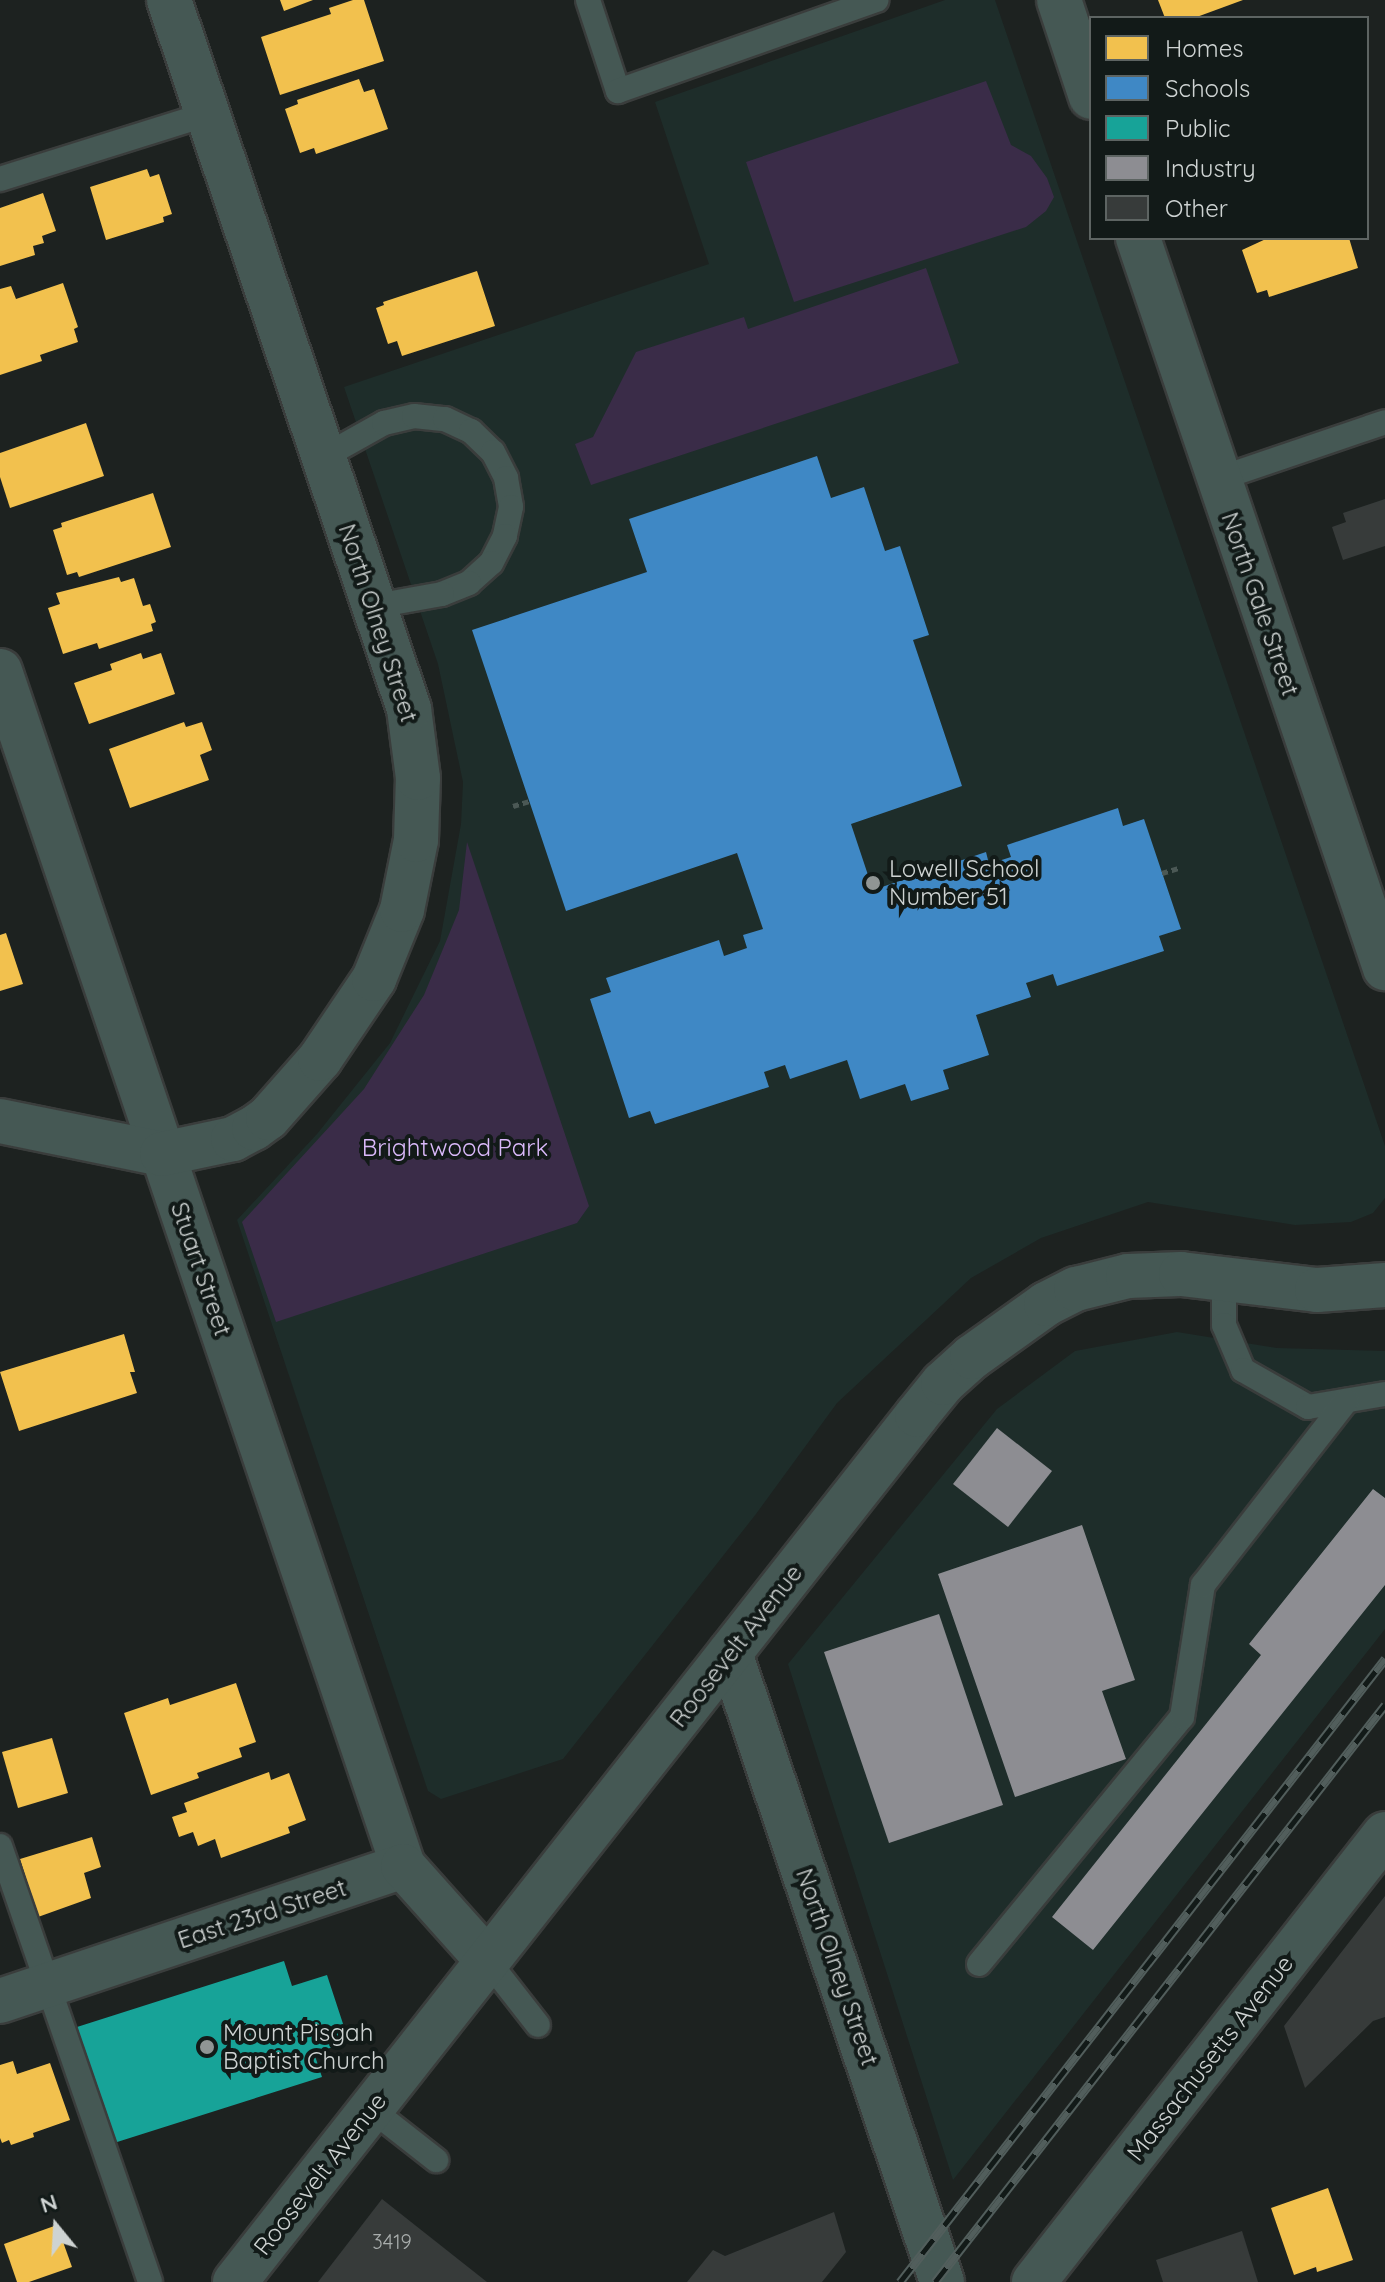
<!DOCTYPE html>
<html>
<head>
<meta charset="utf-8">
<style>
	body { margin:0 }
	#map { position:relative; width:1385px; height:2282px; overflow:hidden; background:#1d2220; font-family:Quicksand,sans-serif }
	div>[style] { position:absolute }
	.built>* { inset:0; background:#1e2d2a }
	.green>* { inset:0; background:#3a2c48 }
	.homes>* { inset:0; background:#f2c14e }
	.schools>* { inset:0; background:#3f88c5 }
	.public>* { inset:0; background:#17a398 }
	.industry>* { inset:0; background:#8d8d92 }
	.building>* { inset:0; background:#373b3a }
	.path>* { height:5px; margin-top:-2.5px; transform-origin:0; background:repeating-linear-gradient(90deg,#4b5855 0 6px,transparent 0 10px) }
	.roads { filter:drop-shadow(2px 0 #3a3d3c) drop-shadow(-2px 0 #3a3d3c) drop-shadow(0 2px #3a3d3c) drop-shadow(0 -2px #3a3d3c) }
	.service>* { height:24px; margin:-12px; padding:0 12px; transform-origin:12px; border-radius:12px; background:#455854 }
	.minor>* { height:44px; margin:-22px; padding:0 22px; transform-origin:22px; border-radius:22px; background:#455854 }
	.tertiary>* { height:44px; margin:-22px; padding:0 22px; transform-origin:22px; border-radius:22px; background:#455854 }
	.rail>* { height:9px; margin-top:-4.5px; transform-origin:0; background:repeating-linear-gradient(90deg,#121a18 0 18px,#525e5c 0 36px); box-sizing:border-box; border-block:2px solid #525e5c }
	.dots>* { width:22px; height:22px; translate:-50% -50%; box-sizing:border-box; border:4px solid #121a18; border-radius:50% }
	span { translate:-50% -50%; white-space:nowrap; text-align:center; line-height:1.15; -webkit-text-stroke:8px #121a18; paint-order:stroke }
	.number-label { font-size:20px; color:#a8adac }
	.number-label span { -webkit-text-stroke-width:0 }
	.street-label { font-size:24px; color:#ced3d2 }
	.poi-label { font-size:24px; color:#ced3d2 }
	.left { translate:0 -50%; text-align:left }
	.park-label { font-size:24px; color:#dab9fa }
	.legend { position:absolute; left:1089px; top:16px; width:280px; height:224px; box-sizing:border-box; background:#121a18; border:2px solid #5d6462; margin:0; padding:10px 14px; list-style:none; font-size:24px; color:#ced3d2 }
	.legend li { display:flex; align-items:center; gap:16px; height:40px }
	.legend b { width:40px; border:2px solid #5d6462 }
	.north { position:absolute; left:16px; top:2186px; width:80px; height:80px; -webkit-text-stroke:6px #121a18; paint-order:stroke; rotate:342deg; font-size:22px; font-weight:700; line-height:32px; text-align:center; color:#ced3d2 }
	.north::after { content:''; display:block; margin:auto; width:28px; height:36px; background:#ced3d2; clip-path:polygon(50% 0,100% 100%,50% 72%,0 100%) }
</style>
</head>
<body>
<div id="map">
	<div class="built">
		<i style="clip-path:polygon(945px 0,995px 0,1385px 1146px,1385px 1198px,1373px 1213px,1351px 1222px,1295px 1225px,1148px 1202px,1041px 1238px,971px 1278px,837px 1403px,756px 1514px,563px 1759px,441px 1799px,428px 1791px,237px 1220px,317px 1134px,390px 1043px,440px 941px,461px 824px,463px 782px,438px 664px,344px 387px,709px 264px,655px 102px)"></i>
		<i style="clip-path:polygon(1177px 1332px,1277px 1348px,1385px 1351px,1385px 1629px,953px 2180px,788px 1664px,997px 1409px,1075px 1351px)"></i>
	</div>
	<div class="green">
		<i style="clip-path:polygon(986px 81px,1011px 145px,1031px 156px,1047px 178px,1054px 197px,1046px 211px,1026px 227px,794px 302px,746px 162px)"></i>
		<i style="clip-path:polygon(926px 268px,959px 363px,591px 485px,575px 444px,593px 437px,636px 352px,744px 317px,748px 329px)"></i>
		<i style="clip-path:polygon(467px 842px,589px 1206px,577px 1223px,276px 1322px,242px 1222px,364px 1089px,424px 995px,459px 910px)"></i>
	</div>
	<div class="homes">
		<i style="clip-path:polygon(280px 0,313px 0,284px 11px)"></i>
		<i style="clip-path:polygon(353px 0,364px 0,384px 61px,280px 95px,261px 37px,331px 14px,329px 8px)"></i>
		<i style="clip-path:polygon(1158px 0,1243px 0,1194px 18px,1165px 18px)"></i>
		<i style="clip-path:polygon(359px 79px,364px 92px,374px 89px,388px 129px,316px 154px,314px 148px,300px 153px,285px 109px,298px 104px,297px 100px)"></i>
		<i style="clip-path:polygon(147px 169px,150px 177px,159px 174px,172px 214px,163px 217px,164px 222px,106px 240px,90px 187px)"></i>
		<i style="clip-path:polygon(43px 193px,56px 231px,42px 236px,44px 243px,33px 246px,35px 255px,0 266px,0 208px)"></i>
		<i style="clip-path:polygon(1268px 238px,1349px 238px,1358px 268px,1269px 297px,1267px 290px,1257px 293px,1242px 250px)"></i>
		<i style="clip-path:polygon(477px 271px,495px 326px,402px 356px,397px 341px,388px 344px,376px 308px,384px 305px,383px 302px)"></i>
		<i style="clip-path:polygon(63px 283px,78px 327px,74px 329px,78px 342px,40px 355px,42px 361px,0 375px,0 289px,11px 286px,16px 299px)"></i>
		<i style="clip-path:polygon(86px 423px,104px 476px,10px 508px,0 477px,0 453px)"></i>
		<i style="clip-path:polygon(153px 493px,171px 547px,79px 577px,77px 572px,67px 575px,53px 530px,62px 527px,61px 523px)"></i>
		<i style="clip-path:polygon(119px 577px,121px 582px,134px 578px,143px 606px,150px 604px,156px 622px,151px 624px,153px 631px,99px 649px,97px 643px,63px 654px,48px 608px,60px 604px,56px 593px)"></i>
		<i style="clip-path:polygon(141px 653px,143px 659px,161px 653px,175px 694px,89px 724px,74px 683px,112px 670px,110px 664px)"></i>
		<i style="clip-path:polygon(184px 722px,186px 727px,202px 722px,212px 750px,200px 755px,209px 780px,130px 808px,109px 749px)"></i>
		<i style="clip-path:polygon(6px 933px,23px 984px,0 991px,0 935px)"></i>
		<i style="clip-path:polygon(124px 1334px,135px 1372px,130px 1372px,137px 1393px,19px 1431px,0 1372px)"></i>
		<i style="clip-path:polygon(236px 1683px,256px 1742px,239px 1748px,242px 1757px,197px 1773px,199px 1778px,151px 1795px,124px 1713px,168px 1698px,170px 1705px)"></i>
		<i style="clip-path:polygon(52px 1738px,68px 1793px,18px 1808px,2px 1752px)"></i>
		<i style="clip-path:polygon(269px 1772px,271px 1780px,289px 1773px,306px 1820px,288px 1827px,290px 1833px,221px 1858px,215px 1839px,198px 1846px,193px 1832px,179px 1837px,172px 1817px,187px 1812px,184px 1803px)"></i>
		<i style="clip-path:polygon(92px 1837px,101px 1867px,84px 1873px,91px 1898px,38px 1917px,20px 1859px)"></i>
		<i style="clip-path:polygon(13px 2061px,17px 2074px,50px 2063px,70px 2120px,33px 2133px,34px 2137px,11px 2145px,9px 2140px,2px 2143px,0 2138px,0 2065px)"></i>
		<i style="clip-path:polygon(1328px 2188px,1353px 2260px,1317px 2272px,1316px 2267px,1294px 2275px,1271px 2208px)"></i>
		<i style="clip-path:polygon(57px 2225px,72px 2267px,29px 2282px,17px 2282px,4px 2244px)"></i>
	</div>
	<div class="schools">
		<i style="clip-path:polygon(817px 456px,831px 498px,864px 487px,885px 551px,900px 546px,929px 635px,913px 640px,962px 786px,851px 824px,873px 890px,986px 852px,989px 864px,1011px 857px,1007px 845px,1118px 808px,1123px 826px,1144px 819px,1181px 929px,1159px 936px,1164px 951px,1057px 986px,1053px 974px,1026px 983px,1031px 997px,976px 1015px,989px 1055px,943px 1070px,949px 1089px,911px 1101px,905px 1084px,860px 1099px,847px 1060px,790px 1079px,785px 1065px,764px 1072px,769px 1087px,655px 1124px,650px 1111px,629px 1118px,590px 999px,611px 992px,606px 978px,719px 940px,724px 956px,747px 948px,743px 935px,763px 929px,737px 853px,566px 911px,472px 630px,647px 572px,629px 519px)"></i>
	</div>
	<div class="public">
		<i style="clip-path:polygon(284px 1961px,292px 1986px,327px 1975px,349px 2042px,314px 2053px,322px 2077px,114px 2143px,77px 2027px)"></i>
	</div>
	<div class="industry">
		<i style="clip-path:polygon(997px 1428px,1052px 1471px,1008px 1527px,953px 1484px)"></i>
		<i style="clip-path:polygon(1373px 1489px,1385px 1498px,1385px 1585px,1093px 1950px,1052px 1917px,1261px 1655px,1249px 1644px)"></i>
		<i style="clip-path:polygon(1082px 1525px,1135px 1680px,1102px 1691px,1126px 1759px,1015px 1797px,938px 1574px)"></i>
		<i style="clip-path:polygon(939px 1614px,1003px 1805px,889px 1843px,824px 1652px)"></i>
	</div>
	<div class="building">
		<i style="clip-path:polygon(1385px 499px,1385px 546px,1343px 560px,1332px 527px,1346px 522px,1343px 513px)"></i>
		<i style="clip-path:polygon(1385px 1896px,1385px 2017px,1373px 2021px,1305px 2088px,1284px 2026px)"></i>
		<i style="clip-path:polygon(382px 2199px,487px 2282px,318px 2282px)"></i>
		<i style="clip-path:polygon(834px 2212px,846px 2252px,822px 2282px,687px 2282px,713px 2250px,725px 2256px)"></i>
		<i style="clip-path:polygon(1242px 2231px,1258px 2282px,1163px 2282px,1156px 2260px)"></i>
	</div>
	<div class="path">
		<i style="left:513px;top:806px;width:17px;rotate:-17deg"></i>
		<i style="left:1162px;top:873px;width:17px;rotate:-17deg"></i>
	</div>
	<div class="roads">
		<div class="service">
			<i style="left:588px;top:0;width:96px;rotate:71.8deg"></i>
			<i style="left:618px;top:91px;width:274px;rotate:-19.4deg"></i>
			<i style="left:0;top:179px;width:218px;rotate:-17.4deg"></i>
			<i style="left:325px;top:456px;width:68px;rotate:-29.2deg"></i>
			<i style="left:384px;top:423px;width:31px;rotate:-13deg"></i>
			<i style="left:414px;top:416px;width:31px;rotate:6deg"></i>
			<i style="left:445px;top:419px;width:29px;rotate:25deg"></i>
			<i style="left:471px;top:431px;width:30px;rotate:44deg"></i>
			<i style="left:493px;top:452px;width:29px;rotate:63deg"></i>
			<i style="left:506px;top:478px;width:29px;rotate:80deg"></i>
			<i style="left:511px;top:507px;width:30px;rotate:102deg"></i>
			<i style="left:505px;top:536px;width:30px;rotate:117deg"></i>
			<i style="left:491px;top:563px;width:30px;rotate:138deg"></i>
			<i style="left:469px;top:583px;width:29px;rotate:158deg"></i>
			<i style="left:442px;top:594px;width:68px;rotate:169.8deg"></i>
			<i style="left:1218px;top:479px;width:176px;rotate:-18.8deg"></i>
			<i style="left:1224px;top:1278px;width:47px;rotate:90deg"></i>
			<i style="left:1224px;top:1325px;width:49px;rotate:67.1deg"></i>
			<i style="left:1243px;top:1370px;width:75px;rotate:29.6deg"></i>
			<i style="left:1308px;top:1407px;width:78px;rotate:-9.6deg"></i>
			<i style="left:0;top:1846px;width:461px;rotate:71deg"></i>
			<i style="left:488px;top:1961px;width:81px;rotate:52deg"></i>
			<i style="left:979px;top:1964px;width:320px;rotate:-50.6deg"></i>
			<i style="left:1182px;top:1717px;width:134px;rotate:-81deg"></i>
			<i style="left:1203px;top:1585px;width:233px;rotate:-52.1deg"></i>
			<i style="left:371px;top:2109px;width:83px;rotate:38.1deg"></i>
		</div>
		<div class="minor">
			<i style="left:1059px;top:0;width:102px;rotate:71.7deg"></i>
			<i style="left:1138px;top:238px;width:771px;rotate:71.31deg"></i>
			<i style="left:0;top:671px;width:1261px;rotate:71.36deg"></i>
			<i style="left:0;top:1121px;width:165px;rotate:11.5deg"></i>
			<i style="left:162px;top:1154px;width:73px;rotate:-11.9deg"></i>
			<i style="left:233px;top:1139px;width:24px;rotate:-28deg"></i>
			<i style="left:254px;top:1128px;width:17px;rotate:-36deg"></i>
			<i style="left:268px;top:1118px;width:79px;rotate:-48.6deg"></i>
			<i style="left:320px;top:1059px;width:97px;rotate:-56deg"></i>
			<i style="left:374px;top:979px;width:74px;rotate:-67.9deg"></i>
			<i style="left:402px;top:910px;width:71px;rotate:-78.7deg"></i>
			<i style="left:416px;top:840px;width:62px;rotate:-88.2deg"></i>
			<i style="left:418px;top:778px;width:70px;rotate:-97.4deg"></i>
			<i style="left:409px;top:709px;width:749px;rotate:-108.7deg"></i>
			<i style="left:730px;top:1653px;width:664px;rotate:71.37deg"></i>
			<i style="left:0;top:2001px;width:425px;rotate:-18.5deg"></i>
			<i style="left:403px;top:1866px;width:127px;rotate:48.2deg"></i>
			<i style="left:235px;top:2282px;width:1103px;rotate:-51.81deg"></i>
			<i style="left:917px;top:1415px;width:41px;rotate:-50.9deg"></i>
			<i style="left:943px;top:1383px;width:39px;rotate:-42deg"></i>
			<i style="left:972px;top:1357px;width:91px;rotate:-35.6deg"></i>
			<i style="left:1046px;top:1304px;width:34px;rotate:-27deg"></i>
			<i style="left:1076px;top:1289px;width:54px;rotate:-14deg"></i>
			<i style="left:1128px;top:1276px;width:53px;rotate:-2.2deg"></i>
			<i style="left:1181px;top:1274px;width:137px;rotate:6.7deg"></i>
			<i style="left:1317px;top:1290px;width:68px;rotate:-4.2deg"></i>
		</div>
		<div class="tertiary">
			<i style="left:1034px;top:2282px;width:569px;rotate:-51.92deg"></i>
		</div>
	</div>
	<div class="rail">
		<i style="left:900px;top:2282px;width:790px;rotate:-52.1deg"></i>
		<i style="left:935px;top:2282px;width:732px;rotate:-52.05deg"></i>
	</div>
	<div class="dots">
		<i style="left:873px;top:883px;background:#909594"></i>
		<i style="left:207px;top:2047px;background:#909594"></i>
	</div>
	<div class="number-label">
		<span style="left:392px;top:2241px">3419</span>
	</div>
	<div class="street-label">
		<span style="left:1260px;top:604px;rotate:71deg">North Gale Street</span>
		<span style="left:378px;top:623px;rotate:72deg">North Olney Street</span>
		<span style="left:201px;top:1269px;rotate:71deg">Stuart Street</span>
		<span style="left:736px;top:1646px;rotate:-52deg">Roosevelt Avenue</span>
		<span style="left:262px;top:1914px;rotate:-18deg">East 23rd Street</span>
		<span style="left:837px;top:1967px;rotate:71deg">North Olney Street</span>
		<span style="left:1210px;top:2058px;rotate:-52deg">Massachusetts Avenue</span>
		<span style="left:320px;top:2174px;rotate:-52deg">Roosevelt Avenue</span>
	</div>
	<div class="poi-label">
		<span class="left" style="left:889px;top:883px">Lowell School<br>Number 51</span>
		<span class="left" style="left:223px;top:2047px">Mount Pisgah<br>Baptist Church</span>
	</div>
	<div class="park-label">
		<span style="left:455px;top:1148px">Brightwood Park</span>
	</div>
	<ul class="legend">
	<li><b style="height:22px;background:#f2c14e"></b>Homes</li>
	<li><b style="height:22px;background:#3f88c5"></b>Schools</li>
	<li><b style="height:22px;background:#17a398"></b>Public</li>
	<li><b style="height:22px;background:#8d8d92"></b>Industry</li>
	<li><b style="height:22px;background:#373b3a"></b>Other</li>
	</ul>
	<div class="north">N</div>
</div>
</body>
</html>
